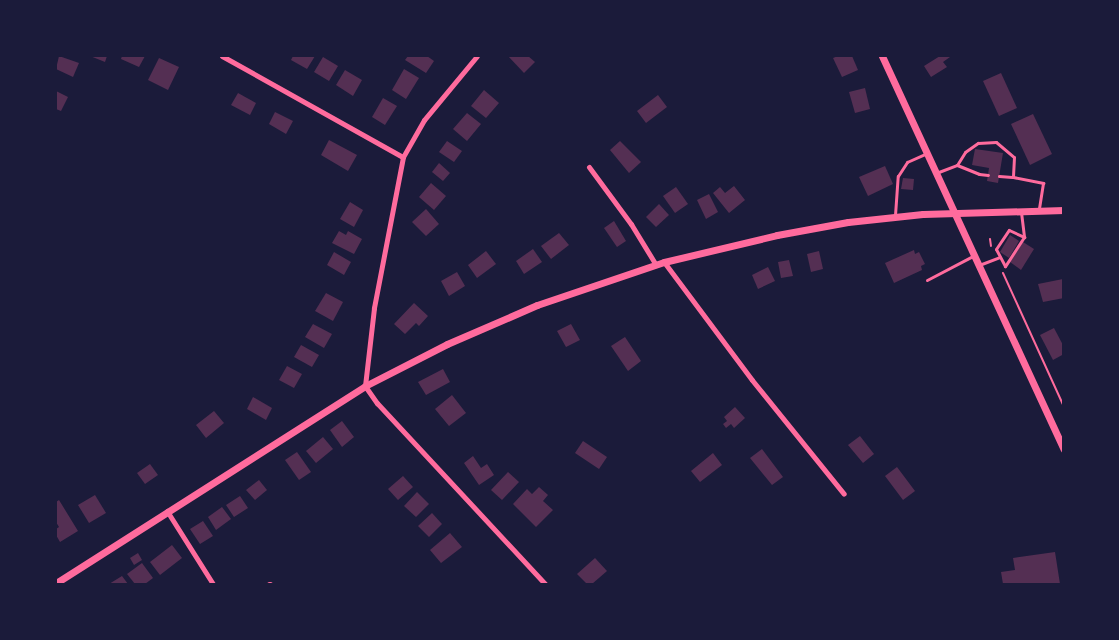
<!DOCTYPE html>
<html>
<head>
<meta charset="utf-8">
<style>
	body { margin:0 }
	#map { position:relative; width:1119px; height:640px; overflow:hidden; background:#1b1b3a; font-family:"Work Sans",sans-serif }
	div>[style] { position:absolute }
	.building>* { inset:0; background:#542f53 }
	.path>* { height:2px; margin:-1px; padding:0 1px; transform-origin:1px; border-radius:1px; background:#ff6b9d }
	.service>* { height:3px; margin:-1.5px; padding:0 1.5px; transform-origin:1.5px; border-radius:1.5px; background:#ff6b9d }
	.minor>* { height:5px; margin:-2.5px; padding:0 2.5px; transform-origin:2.5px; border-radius:2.5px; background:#ff6b9d }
	.tertiary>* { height:7px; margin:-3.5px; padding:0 3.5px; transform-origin:3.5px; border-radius:3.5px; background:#ff6b9d }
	span { translate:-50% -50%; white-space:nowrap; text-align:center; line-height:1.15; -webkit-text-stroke:5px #1b1b3a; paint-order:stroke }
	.frame { position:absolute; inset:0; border:57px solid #1b1b3a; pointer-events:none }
</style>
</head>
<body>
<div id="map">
	<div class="building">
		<i style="clip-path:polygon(59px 56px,79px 63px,73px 77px,56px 69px)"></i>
		<i style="clip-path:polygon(90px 56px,107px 56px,105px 62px)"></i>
		<i style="clip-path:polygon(122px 56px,145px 56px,139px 67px,121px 59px)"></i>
		<i style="clip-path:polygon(293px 56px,315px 56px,307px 69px,291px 60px)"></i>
		<i style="clip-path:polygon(408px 56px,427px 56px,434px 61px,426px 73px,405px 60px)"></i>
		<i style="clip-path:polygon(508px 56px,528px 56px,535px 62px,524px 73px)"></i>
		<i style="clip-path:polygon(838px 56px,852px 56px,858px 70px,842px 77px,833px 58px)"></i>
		<i style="clip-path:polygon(940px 56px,950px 57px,943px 62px,947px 67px,931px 77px,924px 66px)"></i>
		<i style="clip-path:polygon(323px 57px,338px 66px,329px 81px,314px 72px)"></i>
		<i style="clip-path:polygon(159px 58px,179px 67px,168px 90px,148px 80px)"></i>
		<i style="clip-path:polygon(404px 69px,419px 78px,406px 99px,392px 90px)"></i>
		<i style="clip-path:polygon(345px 70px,362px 80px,353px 96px,336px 85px)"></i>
		<i style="clip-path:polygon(1001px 73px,1017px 108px,999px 116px,983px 81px)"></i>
		<i style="clip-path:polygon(865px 88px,870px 109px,855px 113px,849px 92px)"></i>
		<i style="clip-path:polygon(484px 90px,499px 103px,486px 118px,471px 106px)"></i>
		<i style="clip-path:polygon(56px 91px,68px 97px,61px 111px,56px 109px)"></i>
		<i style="clip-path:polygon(238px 93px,256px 103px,250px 115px,231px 105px)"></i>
		<i style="clip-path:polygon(658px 95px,667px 107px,646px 123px,637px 111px)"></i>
		<i style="clip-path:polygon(383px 98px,397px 106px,385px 125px,372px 117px)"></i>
		<i style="clip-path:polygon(275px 112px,293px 121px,286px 134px,269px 124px)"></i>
		<i style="clip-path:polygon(467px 113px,481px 124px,467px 141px,453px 129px)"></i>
		<i style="clip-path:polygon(1033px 114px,1052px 154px,1030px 165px,1011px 124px)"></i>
		<i style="clip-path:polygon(329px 140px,357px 155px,348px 171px,321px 155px)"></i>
		<i style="clip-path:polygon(447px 141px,462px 151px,454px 162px,439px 152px)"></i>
		<i style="clip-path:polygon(620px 141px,641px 162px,629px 173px,610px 150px)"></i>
		<i style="clip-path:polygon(975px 149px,1003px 153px,998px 183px,987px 181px,989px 168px,972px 165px)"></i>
		<i style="clip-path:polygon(439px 163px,450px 173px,443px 181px,432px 172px)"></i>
		<i style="clip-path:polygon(885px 166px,893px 184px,868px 196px,859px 177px)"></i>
		<i style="clip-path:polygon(903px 178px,914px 179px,913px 190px,901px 189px)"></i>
		<i style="clip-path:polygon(431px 183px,446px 196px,434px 210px,419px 197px)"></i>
		<i style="clip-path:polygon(734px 186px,745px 200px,729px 213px,713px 193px,720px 187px,725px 193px)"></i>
		<i style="clip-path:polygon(676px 187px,688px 204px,675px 213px,663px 196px)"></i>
		<i style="clip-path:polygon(709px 194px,718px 212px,706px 219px,697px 200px)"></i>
		<i style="clip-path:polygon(350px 202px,363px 210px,354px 227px,340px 219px)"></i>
		<i style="clip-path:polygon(659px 204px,669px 215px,656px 227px,646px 217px)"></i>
		<i style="clip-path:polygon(426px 209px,439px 224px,426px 236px,412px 222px)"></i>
		<i style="clip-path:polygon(614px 221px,626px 241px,617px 247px,604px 228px)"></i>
		<i style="clip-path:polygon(339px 231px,346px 235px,348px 231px,362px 239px,354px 254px,332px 243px)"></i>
		<i style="clip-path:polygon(559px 233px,569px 245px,551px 259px,541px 246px)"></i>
		<i style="clip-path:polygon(1010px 235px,1019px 241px,1009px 258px,1000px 252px)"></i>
		<i style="clip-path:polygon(1023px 242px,1034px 249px,1021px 270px,1010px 262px)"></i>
		<i style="clip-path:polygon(533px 249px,542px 262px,524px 274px,516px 261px)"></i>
		<i style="clip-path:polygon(914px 250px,915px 254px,919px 252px,925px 264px,921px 266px,922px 270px,894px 283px,885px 263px)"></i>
		<i style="clip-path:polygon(486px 251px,496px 264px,477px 278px,468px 265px)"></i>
		<i style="clip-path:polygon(819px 251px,823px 269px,811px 272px,807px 254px)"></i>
		<i style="clip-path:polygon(334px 252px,351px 262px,344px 275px,327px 265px)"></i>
		<i style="clip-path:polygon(789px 260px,793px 276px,781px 278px,778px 262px)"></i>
		<i style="clip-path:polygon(768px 267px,775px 281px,758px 289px,752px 275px)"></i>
		<i style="clip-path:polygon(457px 272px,465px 286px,449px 296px,441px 281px)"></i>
		<i style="clip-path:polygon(1063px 279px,1064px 298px,1043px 302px,1038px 284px)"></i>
		<i style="clip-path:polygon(326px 293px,343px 302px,333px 321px,315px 311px)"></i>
		<i style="clip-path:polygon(414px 303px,428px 316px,419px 326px,416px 323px,405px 334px,394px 324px)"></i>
		<i style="clip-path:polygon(313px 324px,332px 334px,324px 348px,305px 337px)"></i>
		<i style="clip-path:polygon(571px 324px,580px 340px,566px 347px,557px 331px)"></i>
		<i style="clip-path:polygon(1054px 328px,1064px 347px,1064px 354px,1053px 360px,1040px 335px)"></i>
		<i style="clip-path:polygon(625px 337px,641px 361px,628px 371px,611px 346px)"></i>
		<i style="clip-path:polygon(301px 345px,319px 355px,312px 367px,294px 357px)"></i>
		<i style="clip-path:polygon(287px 366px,302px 374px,294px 388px,279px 380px)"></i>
		<i style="clip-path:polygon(443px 369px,450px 382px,426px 395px,418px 382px)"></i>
		<i style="clip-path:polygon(452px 395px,466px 413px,449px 426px,435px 409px)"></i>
		<i style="clip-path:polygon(253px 397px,272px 408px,266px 420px,247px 409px)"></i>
		<i style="clip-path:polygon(735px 407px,745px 418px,734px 428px,731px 424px,726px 428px,723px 424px,727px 421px,724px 417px)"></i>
		<i style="clip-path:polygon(214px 411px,224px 423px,206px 438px,196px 425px)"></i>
		<i style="clip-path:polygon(342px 421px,354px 437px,342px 447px,330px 430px)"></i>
		<i style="clip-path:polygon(860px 436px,874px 454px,863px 463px,848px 445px)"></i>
		<i style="clip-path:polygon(323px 437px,333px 449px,316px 463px,306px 451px)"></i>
		<i style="clip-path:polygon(583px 441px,607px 457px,599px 469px,575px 453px)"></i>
		<i style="clip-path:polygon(762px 449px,783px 477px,772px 485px,750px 458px)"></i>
		<i style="clip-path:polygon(297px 452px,311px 472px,299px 480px,285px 460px)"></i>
		<i style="clip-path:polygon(713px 453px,722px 465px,700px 482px,691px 471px)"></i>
		<i style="clip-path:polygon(473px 456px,481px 468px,487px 464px,494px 475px,479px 485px,464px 463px)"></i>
		<i style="clip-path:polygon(150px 464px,158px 475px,145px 484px,137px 473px)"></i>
		<i style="clip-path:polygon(897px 467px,915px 491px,903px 500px,885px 476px)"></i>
		<i style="clip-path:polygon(508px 472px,519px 482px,502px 500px,491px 490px)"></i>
		<i style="clip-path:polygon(403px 476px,413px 487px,398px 500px,388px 489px)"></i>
		<i style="clip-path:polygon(259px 480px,267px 490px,255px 500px,246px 490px)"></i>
		<i style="clip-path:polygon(539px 487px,548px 495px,543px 501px,553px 510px,536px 527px,513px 504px,527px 489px,532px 494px)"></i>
		<i style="clip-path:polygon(417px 492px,429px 504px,416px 517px,404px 506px)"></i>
		<i style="clip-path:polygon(95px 495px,106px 513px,89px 523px,78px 505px)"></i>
		<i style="clip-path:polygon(240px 496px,248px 508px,234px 517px,226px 505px)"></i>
		<i style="clip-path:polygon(59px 500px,78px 531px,60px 542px,56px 535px,56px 529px,59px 527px,56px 522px,56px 502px)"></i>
		<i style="clip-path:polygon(222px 507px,231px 519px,216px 530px,208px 517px)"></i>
		<i style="clip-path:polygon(432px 513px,442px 524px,429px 537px,418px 526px)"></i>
		<i style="clip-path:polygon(203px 521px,213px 536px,200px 544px,190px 529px)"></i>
		<i style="clip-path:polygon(450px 533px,462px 547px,441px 563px,430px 550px)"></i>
		<i style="clip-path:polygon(172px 545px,182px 558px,160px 575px,150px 562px)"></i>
		<i style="clip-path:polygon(1055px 552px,1060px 584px,1003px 584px,1001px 572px,1015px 570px,1013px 558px)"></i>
		<i style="clip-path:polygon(138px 553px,142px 560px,134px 565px,130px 558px)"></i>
		<i style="clip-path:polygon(595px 558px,607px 571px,592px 584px,587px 584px,577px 574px)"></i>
		<i style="clip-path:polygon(142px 563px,153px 578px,145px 584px,135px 584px,127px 574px)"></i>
		<i style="clip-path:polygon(122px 576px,128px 584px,109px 584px)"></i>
	</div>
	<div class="path">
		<i style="left:990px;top:239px;width:7px;rotate:82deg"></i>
		<i style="left:1003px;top:273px;width:147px;rotate:65.5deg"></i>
	</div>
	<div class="service">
		<i style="left:957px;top:165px;width:24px;rotate:22deg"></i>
		<i style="left:979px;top:174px;width:9px;rotate:6deg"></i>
		<i style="left:936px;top:173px;width:22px;rotate:-21deg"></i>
		<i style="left:957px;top:165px;width:15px;rotate:-58deg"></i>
		<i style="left:965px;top:152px;width:16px;rotate:-35deg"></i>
		<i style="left:978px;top:143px;width:18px;rotate:-3deg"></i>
		<i style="left:996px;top:142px;width:23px;rotate:40deg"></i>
		<i style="left:1014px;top:157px;width:20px;rotate:93deg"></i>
		<i style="left:1013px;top:177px;width:31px;rotate:11deg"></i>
		<i style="left:1043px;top:183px;width:26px;rotate:99deg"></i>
		<i style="left:999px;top:176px;width:13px;rotate:4deg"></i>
		<i style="left:1021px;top:212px;width:25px;rotate:83deg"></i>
		<i style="left:1024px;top:237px;width:35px;rotate:123deg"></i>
		<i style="left:1005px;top:266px;width:19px;rotate:-118deg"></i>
		<i style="left:996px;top:249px;width:23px;rotate:-56deg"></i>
		<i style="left:1009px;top:230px;width:17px;rotate:25deg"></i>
		<i style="left:895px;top:215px;width:39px;rotate:-86deg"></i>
		<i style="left:898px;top:176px;width:17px;rotate:-57deg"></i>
		<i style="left:907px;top:162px;width:20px;rotate:-24deg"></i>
		<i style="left:979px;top:265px;width:22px;rotate:-21deg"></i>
		<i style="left:927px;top:280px;width:52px;rotate:-27.6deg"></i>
	</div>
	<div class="minor">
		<i style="left:222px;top:56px;width:207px;rotate:29.2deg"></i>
		<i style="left:477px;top:56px;width:83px;rotate:129.6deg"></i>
		<i style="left:424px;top:120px;width:43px;rotate:119.6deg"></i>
		<i style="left:403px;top:157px;width:154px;rotate:100.9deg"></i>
		<i style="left:374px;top:308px;width:79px;rotate:96.6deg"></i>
		<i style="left:365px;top:386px;width:21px;rotate:55deg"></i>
		<i style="left:377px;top:403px;width:247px;rotate:47.1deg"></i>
		<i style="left:589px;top:167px;width:71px;rotate:53.6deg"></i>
		<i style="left:631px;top:224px;width:48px;rotate:58.6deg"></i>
		<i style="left:664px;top:262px;width:147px;rotate:53.3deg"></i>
		<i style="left:752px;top:380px;width:146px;rotate:51.1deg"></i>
		<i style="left:167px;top:511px;width:86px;rotate:57.8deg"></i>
		<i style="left:269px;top:584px;width:1px"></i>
	</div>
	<div class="tertiary">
		<i style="left:882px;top:56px;width:433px;rotate:65.2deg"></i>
		<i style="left:56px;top:583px;width:366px;rotate:-32.5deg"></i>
		<i style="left:365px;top:386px;width:92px;rotate:-27.1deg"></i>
		<i style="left:447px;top:344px;width:98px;rotate:-23.4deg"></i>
		<i style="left:537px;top:305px;width:134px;rotate:-18.7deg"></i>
		<i style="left:664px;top:262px;width:116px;rotate:-13.4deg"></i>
		<i style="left:777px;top:235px;width:72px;rotate:-10.4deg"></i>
		<i style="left:848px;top:222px;width:75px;rotate:-6.1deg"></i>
		<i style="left:923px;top:214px;width:141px;rotate:-1.6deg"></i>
	</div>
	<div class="frame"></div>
</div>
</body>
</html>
